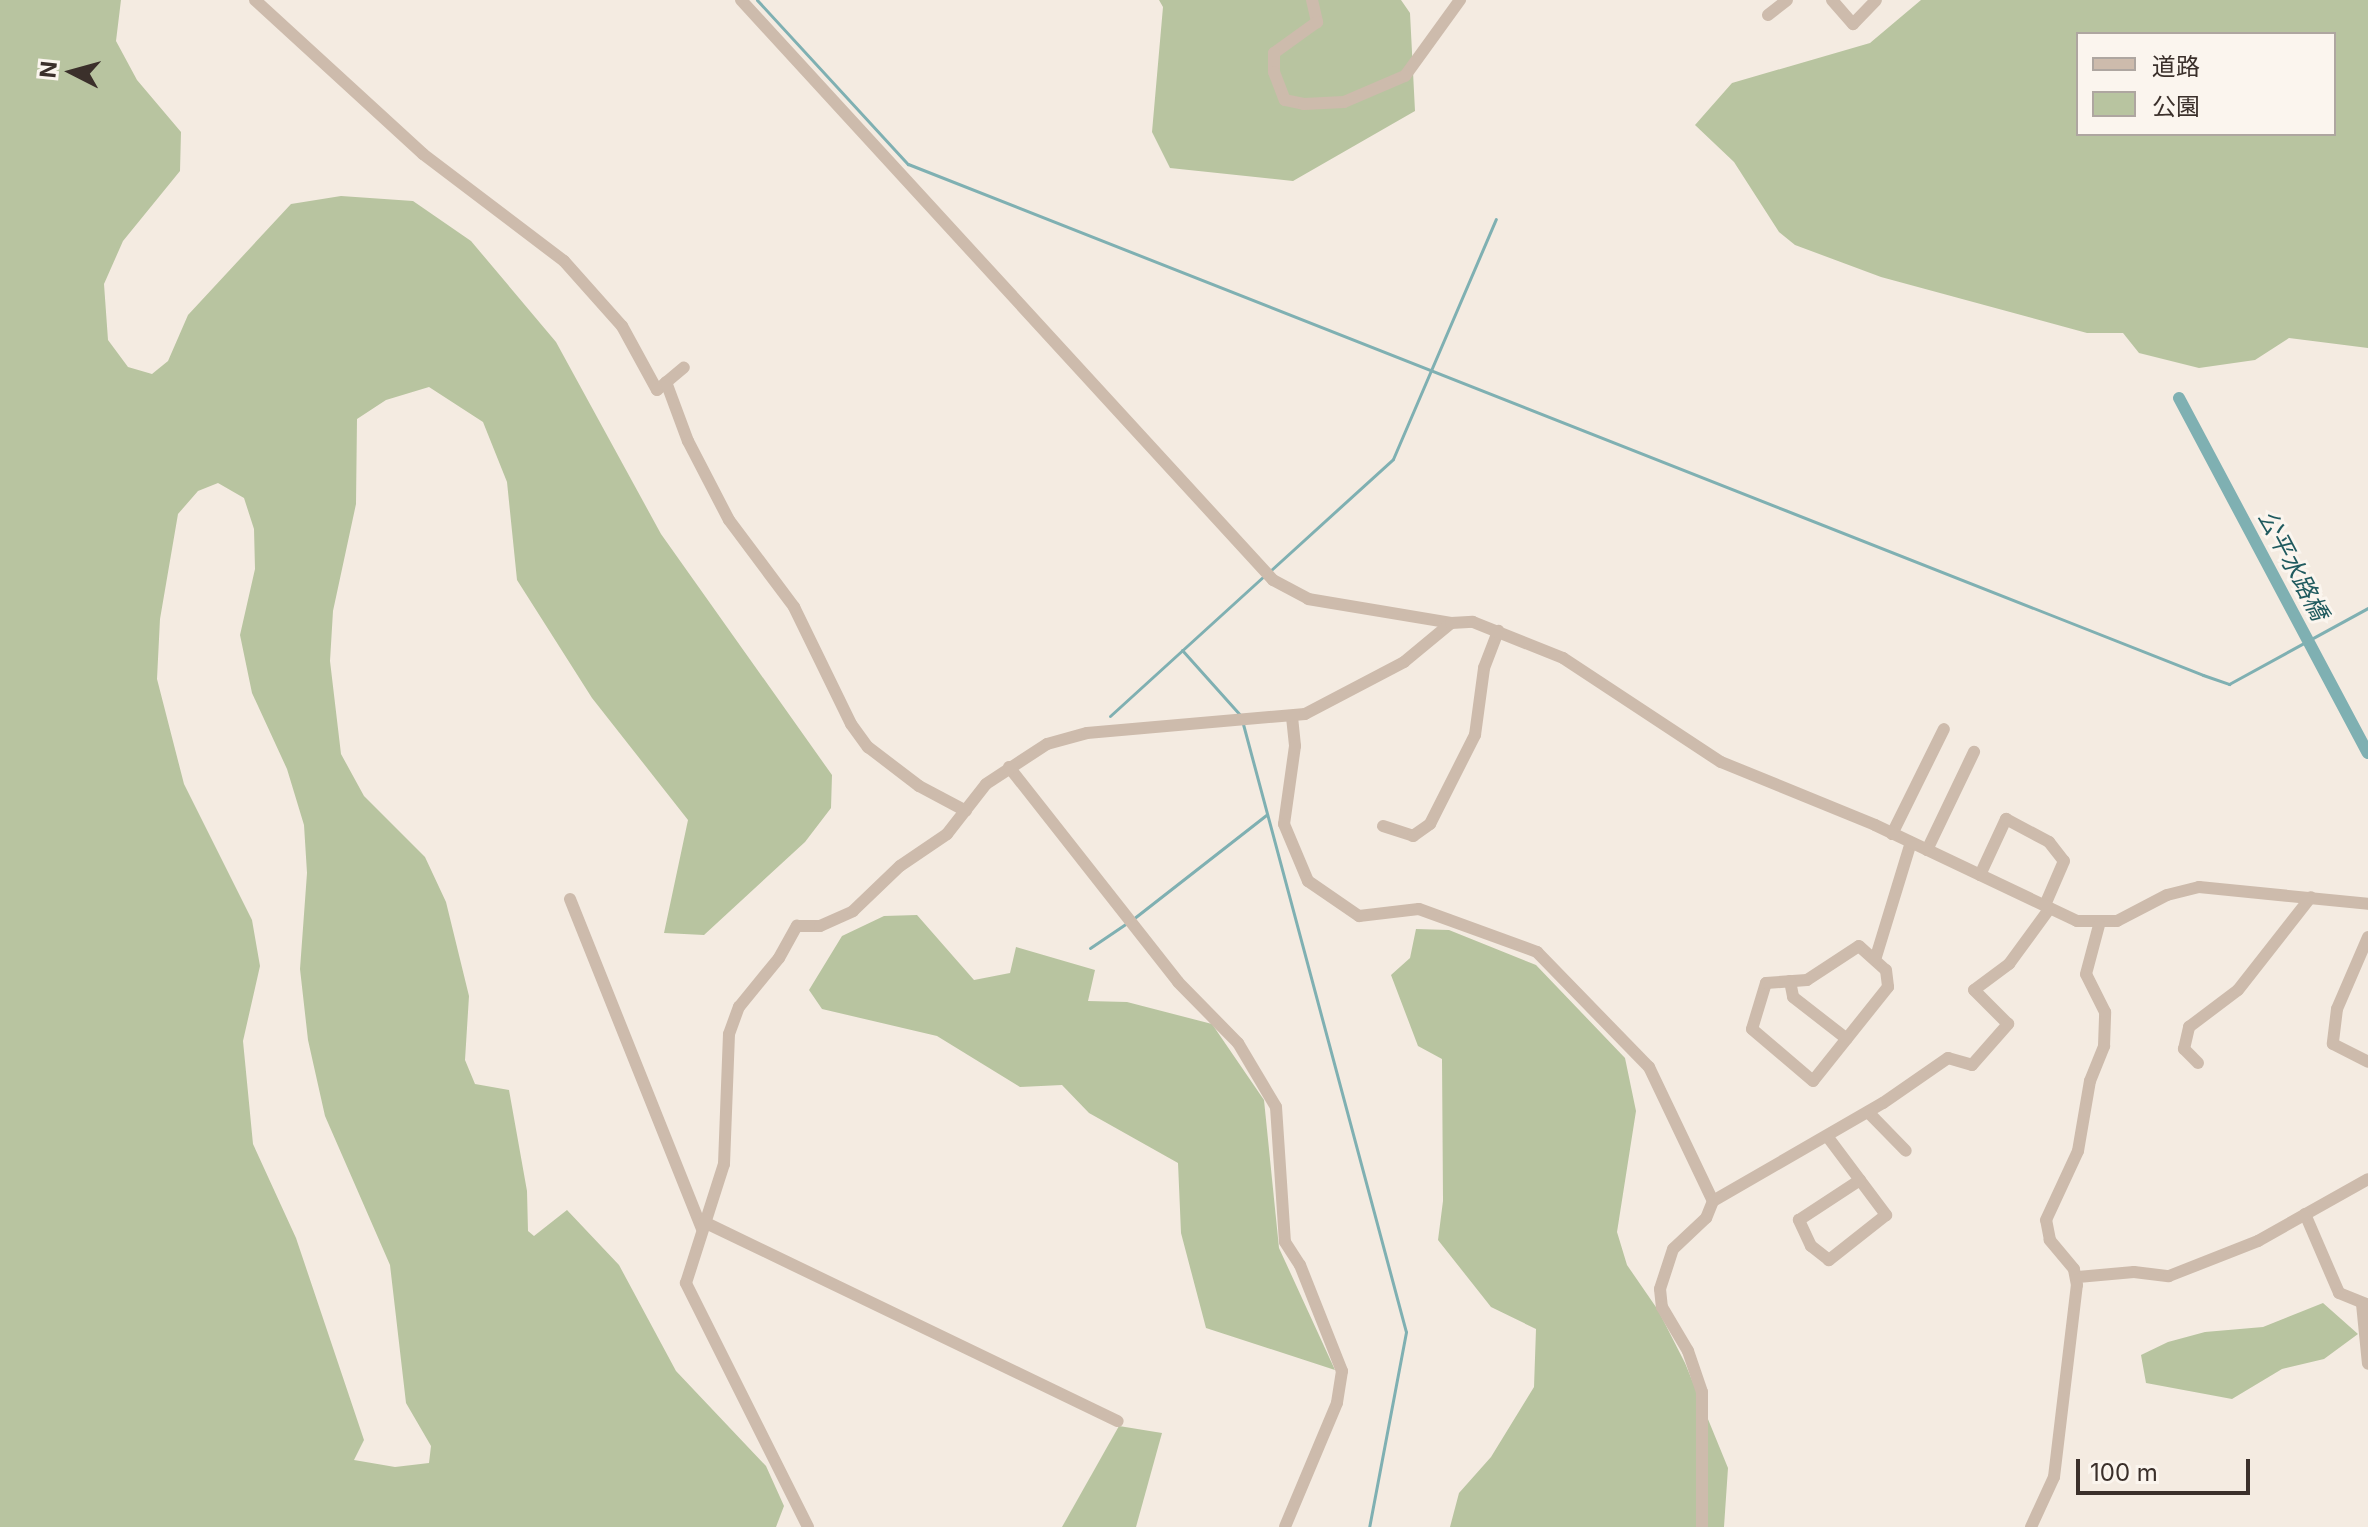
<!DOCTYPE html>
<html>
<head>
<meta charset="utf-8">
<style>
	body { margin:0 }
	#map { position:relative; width:2368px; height:1527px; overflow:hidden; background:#f4ebe1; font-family:Inter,"Noto Sans JP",sans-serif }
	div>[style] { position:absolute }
	.green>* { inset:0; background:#b8c4a0 }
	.stream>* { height:3px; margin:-1.5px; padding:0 1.5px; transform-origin:1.5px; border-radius:1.5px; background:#7fb0b2 }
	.canal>* { height:12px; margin:-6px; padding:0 6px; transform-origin:6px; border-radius:6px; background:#7fb0b2 }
	.minor>* { height:12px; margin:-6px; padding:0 6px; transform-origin:6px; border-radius:6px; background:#cdbbac }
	span { translate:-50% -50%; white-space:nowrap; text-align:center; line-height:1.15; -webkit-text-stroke:6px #fbf5ee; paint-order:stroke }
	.water-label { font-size:24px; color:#1f5a5e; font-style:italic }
	.legend { position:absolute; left:2076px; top:32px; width:260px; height:104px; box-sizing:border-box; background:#fbf5ee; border:2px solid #aea6a0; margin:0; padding:10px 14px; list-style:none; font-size:24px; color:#3b302b }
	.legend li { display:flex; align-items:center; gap:16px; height:40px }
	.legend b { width:40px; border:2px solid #aea6a0 }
	.north { position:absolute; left:32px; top:32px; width:80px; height:80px; -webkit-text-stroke:6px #fbf5ee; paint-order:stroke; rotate:276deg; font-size:22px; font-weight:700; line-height:32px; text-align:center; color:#3b302b }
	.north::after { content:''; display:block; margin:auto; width:28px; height:36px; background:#3b302b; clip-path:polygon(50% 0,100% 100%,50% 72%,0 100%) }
	.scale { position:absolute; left:2076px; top:1459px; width:174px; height:36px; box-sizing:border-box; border:4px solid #3b302b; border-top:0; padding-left:10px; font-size:24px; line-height:28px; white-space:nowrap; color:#3b302b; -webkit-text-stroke:6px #fbf5ee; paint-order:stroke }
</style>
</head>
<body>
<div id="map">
	<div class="green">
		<i style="clip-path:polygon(evenodd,0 0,121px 0,116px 41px,137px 80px,181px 132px,180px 171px,123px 241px,104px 284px,108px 340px,128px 367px,152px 374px,168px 361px,188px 315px,291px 204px,341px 196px,413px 201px,471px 241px,556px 342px,661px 534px,832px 775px,831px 808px,805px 842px,704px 935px,664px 933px,688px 820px,592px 698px,517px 580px,507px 482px,483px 422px,429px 387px,386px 400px,357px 419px,356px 504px,333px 611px,330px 661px,341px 754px,364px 796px,425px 857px,446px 902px,469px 996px,465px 1060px,475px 1084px,509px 1090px,527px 1191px,528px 1231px,534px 1236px,567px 1210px,619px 1265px,676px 1371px,766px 1466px,784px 1506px,776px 1527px,0 1527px,0 0,218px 483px,244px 498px,254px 529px,255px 569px,240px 635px,252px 693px,287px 769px,304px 825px,307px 873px,300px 969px,308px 1040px,325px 1116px,390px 1265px,406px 1403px,431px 1446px,429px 1463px,395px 1467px,354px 1460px,364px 1440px,296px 1238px,253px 1144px,243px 1041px,260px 966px,252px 920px,184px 784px,157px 679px,160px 619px,178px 514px,198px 491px,218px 483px)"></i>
		<i style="clip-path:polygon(1159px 0,1401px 0,1410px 13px,1415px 111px,1293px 181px,1170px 168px,1152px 132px,1163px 7px)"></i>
		<i style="clip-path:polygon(evenodd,1921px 0,2368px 0,2368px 348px,2289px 338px,2255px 360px,2199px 368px,2139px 353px,2123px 333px,2087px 333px,1881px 277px,1795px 245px,1779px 232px,1734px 162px,1695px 125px,1732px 83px,1870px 43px,1921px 0,2078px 34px,2334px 34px,2334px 134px,2078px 134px,2078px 34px)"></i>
		<i style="clip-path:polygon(917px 915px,974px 980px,1010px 973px,1016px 947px,1095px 970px,1088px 1001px,1127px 1002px,1212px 1024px,1264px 1100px,1279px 1248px,1335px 1370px,1206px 1328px,1181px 1233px,1178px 1163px,1089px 1113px,1062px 1085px,1020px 1087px,937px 1036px,822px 1009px,809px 990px,842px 936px,884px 916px)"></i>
		<i style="clip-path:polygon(1416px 929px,1449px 930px,1536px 965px,1625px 1058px,1636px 1111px,1617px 1232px,1627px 1265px,1658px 1310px,1685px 1363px,1728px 1468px,1724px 1527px,1450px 1527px,1459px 1493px,1491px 1457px,1534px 1387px,1536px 1329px,1491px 1307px,1438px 1240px,1443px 1201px,1442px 1059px,1418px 1046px,1391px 975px,1410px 958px)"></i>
		<i style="clip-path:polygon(2323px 1303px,2358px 1334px,2324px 1359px,2282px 1369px,2232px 1399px,2146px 1383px,2141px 1355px,2168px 1342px,2205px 1332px,2263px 1327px)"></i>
		<i style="clip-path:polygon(1119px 1426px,1162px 1433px,1136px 1527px,1062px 1527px)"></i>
	</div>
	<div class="stream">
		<i style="left:757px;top:0;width:223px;rotate:47.4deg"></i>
		<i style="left:908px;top:164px;width:1392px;rotate:21.53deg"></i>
		<i style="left:2203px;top:675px;width:28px;rotate:19deg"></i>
		<i style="left:2229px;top:684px;width:158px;rotate:-28.7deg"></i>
		<i style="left:1270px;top:571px;width:166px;rotate:-42.3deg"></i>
		<i style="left:1393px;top:459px;width:261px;rotate:-66.8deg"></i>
		<i style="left:1182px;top:650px;width:89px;rotate:48.2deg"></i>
		<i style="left:1110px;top:716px;width:208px;rotate:-42.3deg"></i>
		<i style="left:1243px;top:724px;width:629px;rotate:74.99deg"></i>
		<i style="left:1406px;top:1332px;width:198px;rotate:100.7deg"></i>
		<i style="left:1133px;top:919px;width:169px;rotate:-38deg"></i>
		<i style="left:1090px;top:948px;width:45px;rotate:-34deg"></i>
	</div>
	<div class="canal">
		<i style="left:2179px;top:398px;width:402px;rotate:62deg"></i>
	</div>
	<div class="minor">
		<i style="left:255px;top:0;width:228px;rotate:42.5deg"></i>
		<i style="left:423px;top:154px;width:177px;rotate:37.2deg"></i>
		<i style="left:564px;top:261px;width:87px;rotate:48.3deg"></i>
		<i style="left:622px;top:326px;width:73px;rotate:61.3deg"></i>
		<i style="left:657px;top:390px;width:35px;rotate:-40deg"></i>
		<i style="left:741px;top:0;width:787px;rotate:47.47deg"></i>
		<i style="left:1273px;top:580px;width:40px;rotate:28deg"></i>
		<i style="left:1308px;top:599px;width:145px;rotate:9.5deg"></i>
		<i style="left:1312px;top:0;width:23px;rotate:77deg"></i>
		<i style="left:1317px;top:22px;width:53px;rotate:144.2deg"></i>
		<i style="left:1274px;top:53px;width:19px;rotate:90deg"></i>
		<i style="left:1274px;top:72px;width:30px;rotate:69deg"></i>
		<i style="left:1285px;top:100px;width:19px;rotate:12deg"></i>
		<i style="left:1304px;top:104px;width:40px;rotate:-2.9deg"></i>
		<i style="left:1344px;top:102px;width:66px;rotate:-23.1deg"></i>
		<i style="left:1405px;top:76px;width:94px;rotate:-54.1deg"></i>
		<i style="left:1832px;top:0;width:32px;rotate:49deg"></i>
		<i style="left:1853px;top:24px;width:33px;rotate:-46deg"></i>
		<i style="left:1768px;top:15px;width:24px;rotate:-38deg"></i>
		<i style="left:666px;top:382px;width:63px;rotate:69.6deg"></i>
		<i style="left:688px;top:441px;width:89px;rotate:62.6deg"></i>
		<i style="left:729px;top:520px;width:109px;rotate:53.2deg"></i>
		<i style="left:794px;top:607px;width:130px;rotate:64deg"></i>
		<i style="left:851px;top:724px;width:29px;rotate:54deg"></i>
		<i style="left:868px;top:747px;width:64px;rotate:37.4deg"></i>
		<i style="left:919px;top:786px;width:53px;rotate:28deg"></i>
		<i style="left:1292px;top:717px;width:29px;rotate:84deg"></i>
		<i style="left:1295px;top:746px;width:79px;rotate:98deg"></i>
		<i style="left:1284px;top:824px;width:62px;rotate:67.2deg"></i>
		<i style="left:1308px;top:881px;width:62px;rotate:34.5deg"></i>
		<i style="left:1359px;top:916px;width:60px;rotate:-6.7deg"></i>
		<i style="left:1419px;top:909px;width:126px;rotate:20deg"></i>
		<i style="left:1537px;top:952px;width:161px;rotate:45.8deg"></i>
		<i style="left:1649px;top:1067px;width:148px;rotate:64.5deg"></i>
		<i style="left:1713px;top:1201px;width:18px;rotate:112deg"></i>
		<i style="left:1706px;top:1218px;width:45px;rotate:136.8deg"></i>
		<i style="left:1673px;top:1249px;width:42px;rotate:108deg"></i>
		<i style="left:1660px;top:1289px;width:18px;rotate:84deg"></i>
		<i style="left:1662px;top:1307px;width:51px;rotate:59.4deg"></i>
		<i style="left:1688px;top:1351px;width:43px;rotate:71.1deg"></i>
		<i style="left:1702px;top:1392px;width:135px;rotate:90deg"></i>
		<i style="left:1009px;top:767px;width:273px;rotate:51.8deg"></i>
		<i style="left:1178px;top:982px;width:86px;rotate:45.5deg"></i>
		<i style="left:1238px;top:1043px;width:74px;rotate:59.3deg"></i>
		<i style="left:1276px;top:1107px;width:135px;rotate:86.2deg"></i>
		<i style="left:1285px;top:1242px;width:27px;rotate:57deg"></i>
		<i style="left:1300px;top:1265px;width:114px;rotate:68.4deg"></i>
		<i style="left:1342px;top:1371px;width:32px;rotate:99deg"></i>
		<i style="left:1337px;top:1403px;width:134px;rotate:112.8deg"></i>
		<i style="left:1383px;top:826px;width:32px;rotate:18deg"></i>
		<i style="left:1413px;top:836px;width:21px;rotate:-35deg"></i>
		<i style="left:1430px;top:824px;width:100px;rotate:-63.2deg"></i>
		<i style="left:1475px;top:735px;width:68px;rotate:-82.3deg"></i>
		<i style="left:1484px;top:668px;width:40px;rotate:-69deg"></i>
		<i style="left:1892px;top:834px;width:117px;rotate:-63.7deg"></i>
		<i style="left:1927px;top:850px;width:109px;rotate:-64.4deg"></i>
		<i style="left:1980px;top:875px;width:62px;rotate:-65.1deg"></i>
		<i style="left:2006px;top:819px;width:49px;rotate:28.1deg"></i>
		<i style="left:2049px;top:842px;width:24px;rotate:52deg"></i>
		<i style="left:2064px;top:861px;width:48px;rotate:113.4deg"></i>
		<i style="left:570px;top:899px;width:355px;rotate:68.2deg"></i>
		<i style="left:2368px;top:937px;width:78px;rotate:113.3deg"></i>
		<i style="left:2337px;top:1009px;width:35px;rotate:97deg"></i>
		<i style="left:2333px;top:1044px;width:39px;rotate:27deg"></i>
		<i style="left:1859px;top:946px;width:36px;rotate:42deg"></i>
		<i style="left:1886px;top:970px;width:17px;rotate:83deg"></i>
		<i style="left:1888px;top:987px;width:120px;rotate:128.6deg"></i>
		<i style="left:1813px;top:1081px;width:80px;rotate:-139.6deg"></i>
		<i style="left:1752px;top:1029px;width:48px;rotate:-73.1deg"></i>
		<i style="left:1766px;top:983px;width:41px;rotate:-4.2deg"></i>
		<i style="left:1807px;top:980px;width:62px;rotate:-33.2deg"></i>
		<i style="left:1875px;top:960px;width:123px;rotate:-73deg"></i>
		<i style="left:1790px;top:981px;width:16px;rotate:79deg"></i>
		<i style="left:1793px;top:997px;width:68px;rotate:37.9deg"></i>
		<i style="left:2198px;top:1063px;width:20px;rotate:-135deg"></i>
		<i style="left:2184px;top:1049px;width:23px;rotate:-77deg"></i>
		<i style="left:2189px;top:1027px;width:61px;rotate:-37.1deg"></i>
		<i style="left:2238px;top:990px;width:118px;rotate:-51.9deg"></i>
		<i style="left:1868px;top:1112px;width:54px;rotate:45.7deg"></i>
		<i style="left:1827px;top:1136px;width:99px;rotate:53.2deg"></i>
		<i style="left:1886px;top:1215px;width:73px;rotate:141.7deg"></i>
		<i style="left:1829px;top:1260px;width:23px;rotate:-142deg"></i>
		<i style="left:1811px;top:1246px;width:29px;rotate:-115deg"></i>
		<i style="left:1799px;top:1220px;width:73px;rotate:-33.3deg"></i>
		<i style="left:1713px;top:1201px;width:196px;rotate:-30deg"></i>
		<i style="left:1883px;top:1103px;width:79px;rotate:-34.7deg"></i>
		<i style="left:1948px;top:1058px;width:25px;rotate:16deg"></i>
		<i style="left:1972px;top:1065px;width:55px;rotate:-48.7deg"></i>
		<i style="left:2008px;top:1024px;width:48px;rotate:-135deg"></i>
		<i style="left:1974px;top:990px;width:44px;rotate:-36.6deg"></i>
		<i style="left:2009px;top:964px;width:69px;rotate:-53.8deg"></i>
		<i style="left:2305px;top:1214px;width:86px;rotate:66.7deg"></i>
		<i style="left:2339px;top:1293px;width:31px;rotate:22deg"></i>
		<i style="left:704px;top:1222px;width:459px;rotate:25.7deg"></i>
		<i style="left:2078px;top:1277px;width:56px;rotate:-5.1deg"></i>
		<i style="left:2134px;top:1272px;width:35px;rotate:7deg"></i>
		<i style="left:2169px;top:1276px;width:96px;rotate:-21.5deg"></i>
		<i style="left:2258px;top:1241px;width:126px;rotate:-29.4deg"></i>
		<i style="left:2362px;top:1304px;width:60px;rotate:84.3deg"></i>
		<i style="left:808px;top:1527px;width:273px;rotate:-116.6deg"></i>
		<i style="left:686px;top:1283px;width:125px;rotate:-72.3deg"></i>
		<i style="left:724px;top:1164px;width:130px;rotate:-87.8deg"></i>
		<i style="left:729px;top:1034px;width:29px;rotate:-70deg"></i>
		<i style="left:739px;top:1007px;width:63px;rotate:-50.8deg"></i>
		<i style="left:779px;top:958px;width:37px;rotate:-61deg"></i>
		<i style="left:797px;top:926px;width:23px"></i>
		<i style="left:820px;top:926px;width:36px;rotate:-24deg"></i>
		<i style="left:853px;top:911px;width:65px;rotate:-43.8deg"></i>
		<i style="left:900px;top:866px;width:57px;rotate:-34.2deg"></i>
		<i style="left:947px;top:834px;width:63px;rotate:-52deg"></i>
		<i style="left:986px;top:784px;width:73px;rotate:-33.3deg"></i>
		<i style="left:1047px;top:744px;width:41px;rotate:-15.4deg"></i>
		<i style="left:1087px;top:733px;width:219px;rotate:-5deg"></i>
		<i style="left:1305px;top:714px;width:112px;rotate:-27.7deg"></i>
		<i style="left:1404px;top:662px;width:61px;rotate:-39.7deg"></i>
		<i style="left:1451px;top:623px;width:22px;rotate:-3deg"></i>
		<i style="left:1473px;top:622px;width:97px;rotate:21.8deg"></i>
		<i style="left:1563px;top:658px;width:189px;rotate:33.4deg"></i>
		<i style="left:1721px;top:762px;width:166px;rotate:22.2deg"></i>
		<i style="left:1875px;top:825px;width:224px;rotate:25.4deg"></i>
		<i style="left:2077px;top:921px;width:40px"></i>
		<i style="left:2117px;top:921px;width:56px;rotate:-27.5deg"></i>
		<i style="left:2167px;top:895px;width:33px;rotate:-14deg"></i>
		<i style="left:2199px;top:887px;width:170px;rotate:5.7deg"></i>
		<i style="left:2031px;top:1527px;width:55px;rotate:-65.3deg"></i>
		<i style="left:2054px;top:1477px;width:193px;rotate:-83.2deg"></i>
		<i style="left:2077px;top:1285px;width:16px;rotate:-101deg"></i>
		<i style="left:2074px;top:1269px;width:38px;rotate:-130deg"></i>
		<i style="left:2050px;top:1240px;width:20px;rotate:-101deg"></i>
		<i style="left:2046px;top:1220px;width:76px;rotate:-65.1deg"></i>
		<i style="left:2078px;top:1151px;width:71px;rotate:-80.3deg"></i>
		<i style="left:2090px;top:1081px;width:38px;rotate:-68deg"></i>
		<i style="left:2104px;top:1046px;width:34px;rotate:-88deg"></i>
		<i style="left:2105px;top:1012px;width:42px;rotate:-116.6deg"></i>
		<i style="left:2086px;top:974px;width:51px;rotate:-75.1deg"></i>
	</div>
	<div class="water-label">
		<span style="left:2293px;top:565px;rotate:62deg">公平水路橋</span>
	</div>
	<ul class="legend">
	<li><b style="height:10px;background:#cdbbac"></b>道路</li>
	<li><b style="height:22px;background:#b8c4a0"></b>公園</li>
	</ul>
	<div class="north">N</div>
	<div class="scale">100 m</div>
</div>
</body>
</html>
